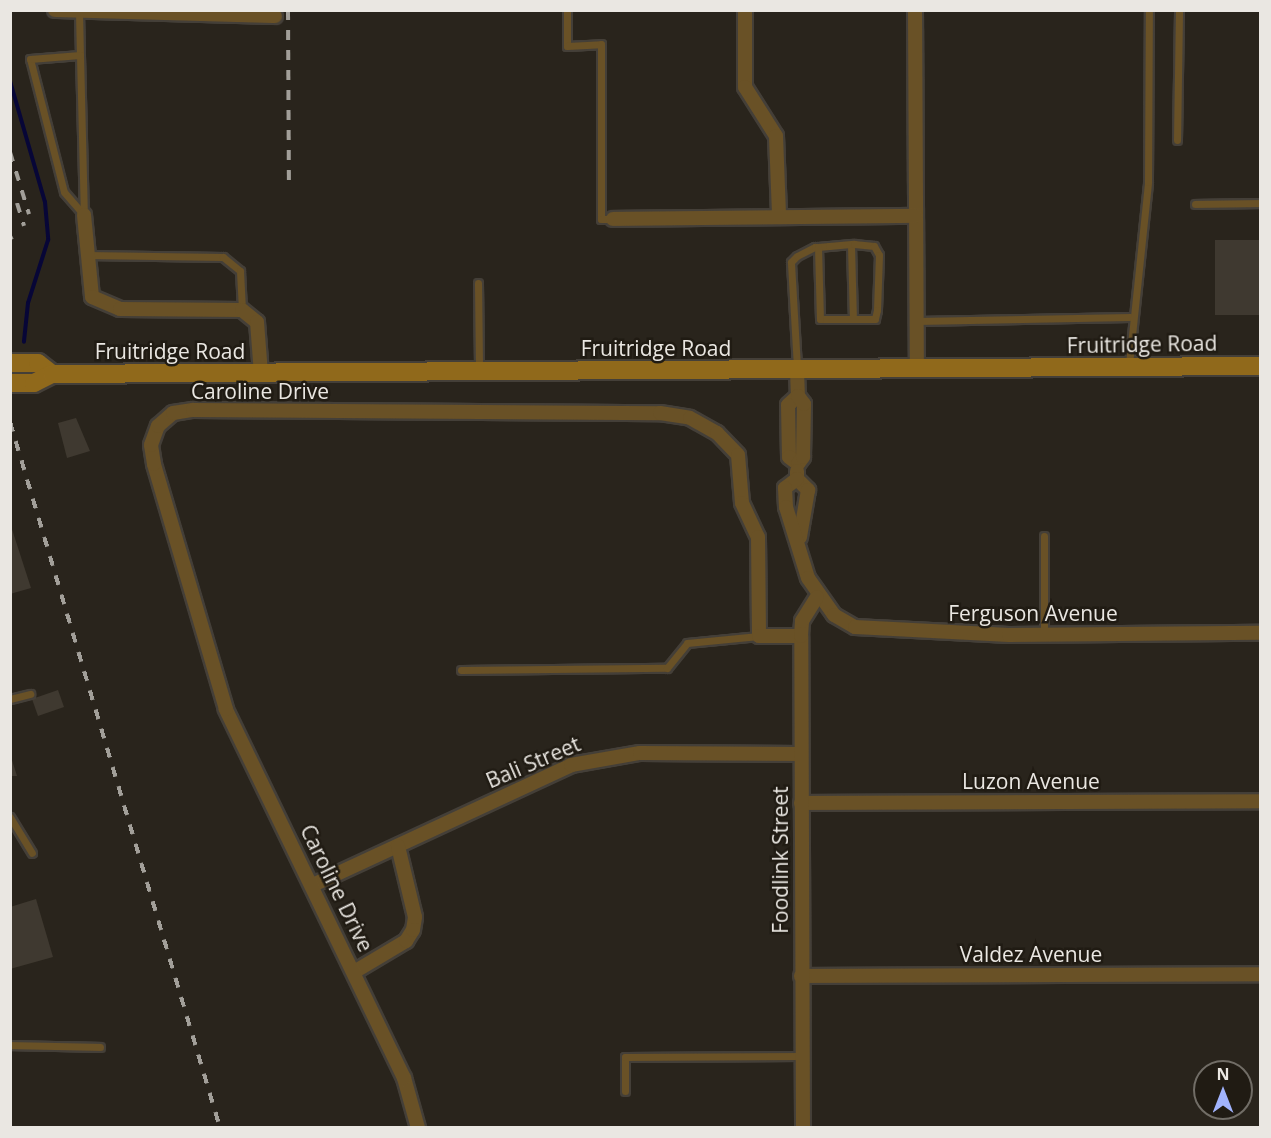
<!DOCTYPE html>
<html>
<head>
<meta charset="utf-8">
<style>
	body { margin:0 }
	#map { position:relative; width:1271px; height:1138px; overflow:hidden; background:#29241c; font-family:"Open Sans",sans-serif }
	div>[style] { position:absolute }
	.stream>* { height:4px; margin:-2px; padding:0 2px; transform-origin:2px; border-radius:2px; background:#070637 }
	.building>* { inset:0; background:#3f3930 }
	.roads { filter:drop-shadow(2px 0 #443f38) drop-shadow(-2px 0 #443f38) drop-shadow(0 2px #443f38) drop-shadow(0 -2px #443f38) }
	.service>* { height:7px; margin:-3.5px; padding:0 3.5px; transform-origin:3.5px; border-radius:3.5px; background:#695126 }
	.minor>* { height:14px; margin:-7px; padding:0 7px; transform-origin:7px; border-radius:7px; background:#695126 }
	.secondary>* { height:18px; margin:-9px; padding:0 9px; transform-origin:9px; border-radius:9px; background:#90691b }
	.rail>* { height:4px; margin-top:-2px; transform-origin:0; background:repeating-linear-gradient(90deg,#a29f99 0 10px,transparent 0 20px) }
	span { translate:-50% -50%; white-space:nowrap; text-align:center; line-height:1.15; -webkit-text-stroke:5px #201b13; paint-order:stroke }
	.street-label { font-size:21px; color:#eae7e2 }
	.frame { position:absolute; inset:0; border:12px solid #eae7e2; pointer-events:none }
	.north { position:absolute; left:1193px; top:1060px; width:60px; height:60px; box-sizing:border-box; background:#201b13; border:2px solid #716d66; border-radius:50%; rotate:0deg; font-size:16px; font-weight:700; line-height:24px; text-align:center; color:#eae7e2 }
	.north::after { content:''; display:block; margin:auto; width:21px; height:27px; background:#a1b3fd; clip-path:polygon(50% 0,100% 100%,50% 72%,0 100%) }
</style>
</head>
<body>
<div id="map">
	<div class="stream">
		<i style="left:10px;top:81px;width:126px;rotate:73.9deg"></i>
		<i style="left:45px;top:202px;width:38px;rotate:85deg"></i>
		<i style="left:48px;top:240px;width:66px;rotate:107.6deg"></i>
		<i style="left:28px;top:303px;width:39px;rotate:96deg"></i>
	</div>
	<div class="building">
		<i style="clip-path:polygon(1215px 240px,1260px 240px,1260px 315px,1215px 315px)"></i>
		<i style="clip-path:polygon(76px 418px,90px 451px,67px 458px,58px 423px)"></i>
		<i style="clip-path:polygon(10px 523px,31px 588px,10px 594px)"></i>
		<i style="clip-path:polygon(58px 690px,64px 707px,38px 716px,32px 699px)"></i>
		<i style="clip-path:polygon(11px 757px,17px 776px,10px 776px)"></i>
		<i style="clip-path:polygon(36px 899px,53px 957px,10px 969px,10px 907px)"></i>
	</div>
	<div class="roads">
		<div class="service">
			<i style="left:567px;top:10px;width:36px;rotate:90deg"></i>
			<i style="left:567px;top:46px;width:34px;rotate:-3deg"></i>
			<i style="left:601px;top:44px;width:175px;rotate:90deg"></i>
			<i style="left:601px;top:219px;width:12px"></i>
			<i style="left:79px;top:12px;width:43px;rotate:88.7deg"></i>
			<i style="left:80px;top:55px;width:160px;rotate:88.6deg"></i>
			<i style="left:84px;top:215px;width:30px;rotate:-131deg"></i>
			<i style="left:64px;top:192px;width:137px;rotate:-104.3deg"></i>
			<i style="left:30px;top:59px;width:50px;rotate:-4.6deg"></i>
			<i style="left:1177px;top:140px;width:130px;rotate:-89.1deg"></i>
			<i style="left:1195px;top:204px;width:65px;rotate:-0.9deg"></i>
			<i style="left:851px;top:245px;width:74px;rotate:88.5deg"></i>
			<i style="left:86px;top:255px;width:137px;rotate:0.8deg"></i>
			<i style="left:223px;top:257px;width:22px;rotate:39deg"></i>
			<i style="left:240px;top:271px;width:39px;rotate:87deg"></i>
			<i style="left:478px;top:283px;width:87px;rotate:89.3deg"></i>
			<i style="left:917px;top:321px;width:213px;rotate:-1.1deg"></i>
			<i style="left:1129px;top:364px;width:183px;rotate:-84deg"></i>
			<i style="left:1148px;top:182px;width:172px;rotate:-89.7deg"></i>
			<i style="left:797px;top:367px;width:105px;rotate:-93.3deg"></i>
			<i style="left:791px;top:262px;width:8px;rotate:-45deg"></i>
			<i style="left:797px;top:256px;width:20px;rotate:-27deg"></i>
			<i style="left:815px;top:247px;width:3px"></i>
			<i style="left:818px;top:247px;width:11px;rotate:-5deg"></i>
			<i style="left:829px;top:246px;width:25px;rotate:-5deg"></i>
			<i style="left:854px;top:244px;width:20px;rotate:6deg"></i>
			<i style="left:874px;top:246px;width:10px;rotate:61deg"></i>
			<i style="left:879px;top:255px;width:55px;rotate:92.1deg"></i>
			<i style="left:877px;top:310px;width:9px;rotate:103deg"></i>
			<i style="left:875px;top:319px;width:55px;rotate:180deg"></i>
			<i style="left:820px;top:319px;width:72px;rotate:-91.6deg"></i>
			<i style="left:1044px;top:536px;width:99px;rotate:90deg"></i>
			<i style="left:461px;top:670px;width:206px;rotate:-0.6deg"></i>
			<i style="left:667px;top:668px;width:32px;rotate:-51deg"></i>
			<i style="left:687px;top:643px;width:72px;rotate:-5.6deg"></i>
			<i style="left:10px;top:699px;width:21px;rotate:-14deg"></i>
			<i style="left:10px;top:817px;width:42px;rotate:58.6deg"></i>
			<i style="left:10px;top:1045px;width:90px;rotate:1.3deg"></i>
			<i style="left:625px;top:1091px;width:34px;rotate:-90deg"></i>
			<i style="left:625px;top:1057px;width:176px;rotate:-0.3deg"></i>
		</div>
		<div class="minor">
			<i style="left:55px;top:10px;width:220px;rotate:1.6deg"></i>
			<i style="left:745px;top:10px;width:77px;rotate:90deg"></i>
			<i style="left:745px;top:87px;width:58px;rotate:57.7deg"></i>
			<i style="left:776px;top:136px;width:79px;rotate:87.8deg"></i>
			<i style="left:915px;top:10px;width:359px;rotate:89.7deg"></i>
			<i style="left:84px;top:215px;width:82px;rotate:84.4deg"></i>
			<i style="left:92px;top:297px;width:30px;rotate:23deg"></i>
			<i style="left:120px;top:309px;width:122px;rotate:0.5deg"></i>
			<i style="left:242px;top:310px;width:19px;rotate:39deg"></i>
			<i style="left:257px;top:322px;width:52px;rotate:85.6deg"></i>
			<i style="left:613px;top:219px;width:303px;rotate:-0.6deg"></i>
			<i style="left:797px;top:370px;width:26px;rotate:88deg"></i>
			<i style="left:798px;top:396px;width:13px;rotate:138deg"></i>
			<i style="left:788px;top:405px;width:52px;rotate:88.9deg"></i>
			<i style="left:789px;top:457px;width:11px;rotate:38deg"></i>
			<i style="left:798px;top:464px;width:9px;rotate:-54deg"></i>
			<i style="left:803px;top:457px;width:53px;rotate:-88.9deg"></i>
			<i style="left:804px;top:404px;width:10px;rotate:-127deg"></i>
			<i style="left:797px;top:471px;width:8px;rotate:90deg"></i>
			<i style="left:797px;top:479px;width:16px;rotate:45deg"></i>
			<i style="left:808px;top:490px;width:48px;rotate:99.7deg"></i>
			<i style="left:797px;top:479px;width:15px;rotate:143deg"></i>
			<i style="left:785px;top:488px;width:19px;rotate:87deg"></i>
			<i style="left:786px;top:507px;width:74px;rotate:72.8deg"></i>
			<i style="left:808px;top:578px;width:45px;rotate:54.9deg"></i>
			<i style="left:834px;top:615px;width:24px;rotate:30deg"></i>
			<i style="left:855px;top:627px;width:154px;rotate:3deg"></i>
			<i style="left:1009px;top:635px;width:251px;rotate:-0.5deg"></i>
			<i style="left:801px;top:803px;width:459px;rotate:-0.2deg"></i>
			<i style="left:313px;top:885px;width:285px;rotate:-24.9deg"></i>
			<i style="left:571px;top:765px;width:70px;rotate:-9.9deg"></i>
			<i style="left:640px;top:753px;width:161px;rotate:0.4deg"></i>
			<i style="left:354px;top:972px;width:61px;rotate:-30.8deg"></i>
			<i style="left:406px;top:941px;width:13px;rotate:-58deg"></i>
			<i style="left:413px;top:930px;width:13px;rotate:-81deg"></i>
			<i style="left:415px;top:917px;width:73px;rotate:-103.5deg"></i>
			<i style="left:801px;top:976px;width:459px;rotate:-0.2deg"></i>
			<i style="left:418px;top:1128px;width:52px;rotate:-105.6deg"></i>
			<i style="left:404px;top:1078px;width:410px;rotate:-115.8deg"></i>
			<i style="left:226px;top:709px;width:255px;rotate:-106.4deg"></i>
			<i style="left:154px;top:464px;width:19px;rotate:-99deg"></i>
			<i style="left:151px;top:445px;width:20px;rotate:-70deg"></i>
			<i style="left:158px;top:426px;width:20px;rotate:-41deg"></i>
			<i style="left:173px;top:413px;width:20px;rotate:-9deg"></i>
			<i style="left:193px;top:410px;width:467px;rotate:0.4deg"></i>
			<i style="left:660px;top:413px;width:30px;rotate:9deg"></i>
			<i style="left:690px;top:418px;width:31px;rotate:29deg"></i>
			<i style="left:717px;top:433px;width:30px;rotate:46deg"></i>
			<i style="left:738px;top:455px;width:48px;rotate:85.2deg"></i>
			<i style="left:742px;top:503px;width:38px;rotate:65deg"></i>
			<i style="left:758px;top:537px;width:99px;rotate:89.4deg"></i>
			<i style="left:759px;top:636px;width:42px"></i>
			<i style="left:803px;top:1128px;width:492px;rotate:-90.2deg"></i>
			<i style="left:801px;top:636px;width:15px;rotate:-86deg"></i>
			<i style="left:802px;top:621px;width:28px;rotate:-58deg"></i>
		</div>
		<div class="secondary">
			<i style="left:10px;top:363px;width:28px"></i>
			<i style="left:38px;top:363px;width:18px;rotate:38deg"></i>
			<i style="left:10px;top:383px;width:24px"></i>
			<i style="left:34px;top:383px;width:20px;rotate:-27deg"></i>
			<i style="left:52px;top:374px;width:1208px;rotate:-0.38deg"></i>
		</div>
	</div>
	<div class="rail">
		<i style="left:288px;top:10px;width:176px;rotate:89.7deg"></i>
		<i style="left:10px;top:152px;width:65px;rotate:73deg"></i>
		<i style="left:17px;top:203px;width:24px;rotate:73deg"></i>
		<i style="left:10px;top:236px;width:4px;rotate:63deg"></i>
		<i style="left:10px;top:422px;width:737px;rotate:73.43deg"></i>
	</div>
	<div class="street-label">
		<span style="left:1142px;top:344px;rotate:-1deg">Fruitridge Road</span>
		<span style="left:656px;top:348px">Fruitridge Road</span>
		<span style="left:170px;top:351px">Fruitridge Road</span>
		<span style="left:260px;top:391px">Caroline Drive</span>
		<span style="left:1033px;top:613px">Ferguson Avenue</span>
		<span style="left:533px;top:762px;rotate:-23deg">Bali Street</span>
		<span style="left:1031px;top:781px">Luzon Avenue</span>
		<span style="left:780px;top:860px;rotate:-90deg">Foodlink Street</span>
		<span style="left:337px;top:888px;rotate:64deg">Caroline Drive</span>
		<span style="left:1031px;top:954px">Valdez Avenue</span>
	</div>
	<div class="frame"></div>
	<div class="north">N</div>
</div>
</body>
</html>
